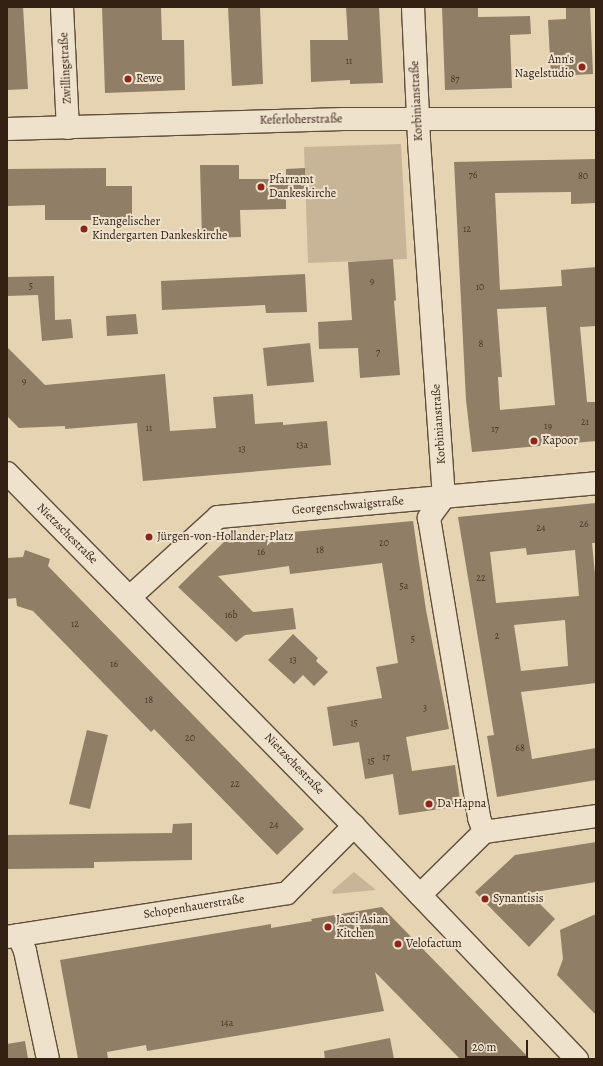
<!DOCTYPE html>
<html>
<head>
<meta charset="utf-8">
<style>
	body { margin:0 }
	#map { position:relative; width:603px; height:1066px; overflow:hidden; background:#e6d3b2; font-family:Alegreya,serif }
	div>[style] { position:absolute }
	.green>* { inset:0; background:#c8b597 }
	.building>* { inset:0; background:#917e66 }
	.roads { filter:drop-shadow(1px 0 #604e3c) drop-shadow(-1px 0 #604e3c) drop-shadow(0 1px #604e3c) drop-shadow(0 -1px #604e3c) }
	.minor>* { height:22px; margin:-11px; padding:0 11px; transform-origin:11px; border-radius:11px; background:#efe2cd }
	.dots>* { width:11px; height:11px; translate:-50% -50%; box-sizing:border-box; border:2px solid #efe2cd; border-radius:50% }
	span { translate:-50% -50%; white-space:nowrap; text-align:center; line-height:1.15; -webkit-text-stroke:4px #efe2cd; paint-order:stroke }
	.number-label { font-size:10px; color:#4b3828 }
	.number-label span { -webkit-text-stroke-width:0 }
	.poi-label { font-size:12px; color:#342114 }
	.right { translate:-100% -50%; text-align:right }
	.left { translate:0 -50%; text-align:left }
	.street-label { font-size:12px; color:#342114 }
	.frame { position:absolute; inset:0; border:8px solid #342114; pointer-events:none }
	.scale { position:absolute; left:465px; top:1040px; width:63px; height:18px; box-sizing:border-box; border:2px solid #342114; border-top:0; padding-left:5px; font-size:12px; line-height:14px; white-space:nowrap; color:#342114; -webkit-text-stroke:3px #efe2cd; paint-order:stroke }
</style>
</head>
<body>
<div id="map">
	<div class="green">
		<i style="clip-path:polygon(401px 144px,407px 259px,308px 263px,304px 147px)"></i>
		<i style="clip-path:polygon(354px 872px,376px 890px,333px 894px,332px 891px)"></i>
	</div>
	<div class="building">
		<i style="clip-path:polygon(7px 7px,23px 7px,28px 89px,7px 90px)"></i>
		<i style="clip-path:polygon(102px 7px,161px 7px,162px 40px,184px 40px,185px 90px,105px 93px)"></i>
		<i style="clip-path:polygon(228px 7px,260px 7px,263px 84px,232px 86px)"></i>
		<i style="clip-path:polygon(346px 7px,379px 7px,383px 83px,350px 84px,350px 80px,311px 82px,310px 40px,348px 40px)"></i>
		<i style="clip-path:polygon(442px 7px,478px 7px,478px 17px,530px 16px,531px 34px,510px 35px,512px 88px,445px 90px)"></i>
		<i style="clip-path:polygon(566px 7px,590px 7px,593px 74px,551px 76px,548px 20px,566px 19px)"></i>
		<i style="clip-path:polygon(evenodd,596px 159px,596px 203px,571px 204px,571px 192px,495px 193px,500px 290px,562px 286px,561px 270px,596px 267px,596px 326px,580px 327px,587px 402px,596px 402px,596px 441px,472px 452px,466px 400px,454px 162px,596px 159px,546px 307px,555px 405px,500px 410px,498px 377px,502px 377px,497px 309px,546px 307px)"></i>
		<i style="clip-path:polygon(200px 165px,239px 165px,239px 179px,286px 179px,286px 169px,305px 168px,305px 189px,286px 189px,286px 209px,240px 210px,241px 237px,202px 238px)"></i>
		<i style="clip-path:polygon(106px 168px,106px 186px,132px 186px,132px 220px,45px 220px,45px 205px,7px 206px,7px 169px)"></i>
		<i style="clip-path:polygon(393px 259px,396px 300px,394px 301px,400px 375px,360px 378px,358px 348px,319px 349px,318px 322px,352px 320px,348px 262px)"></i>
		<i style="clip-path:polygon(305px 274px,307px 312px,266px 313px,265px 305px,162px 310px,161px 281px)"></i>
		<i style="clip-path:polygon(54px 276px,55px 320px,71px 319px,73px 338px,42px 341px,38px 295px,7px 296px,7px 277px)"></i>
		<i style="clip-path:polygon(136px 314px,138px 334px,107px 336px,106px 316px)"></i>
		<i style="clip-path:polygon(310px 343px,314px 382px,267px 386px,263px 348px)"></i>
		<i style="clip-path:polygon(7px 347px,45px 385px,165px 374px,170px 431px,216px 428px,213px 397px,253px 394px,255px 424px,283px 422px,283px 425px,327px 421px,331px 465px,143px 481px,137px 423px,65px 429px,65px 426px,19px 428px,7px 416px)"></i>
		<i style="clip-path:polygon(evenodd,596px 503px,596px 543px,592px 543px,596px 584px,596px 683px,521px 692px,532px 759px,596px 748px,596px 780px,497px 797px,487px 736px,494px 735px,458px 517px,596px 503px,526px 548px,527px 555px,575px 550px,579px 596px,496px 603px,490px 552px,526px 548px,596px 503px,565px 620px,568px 666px,521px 671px,514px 625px,565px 620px)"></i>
		<i style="clip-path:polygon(413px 521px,426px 610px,449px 729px,406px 737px,412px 771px,455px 765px,461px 806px,399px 815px,393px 774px,365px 779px,359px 742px,333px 746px,327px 707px,382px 698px,376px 667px,398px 663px,382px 563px,290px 574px,289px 566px,218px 576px,253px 612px,293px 608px,296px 629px,245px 635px,236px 642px,178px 587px,228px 538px)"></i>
		<i style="clip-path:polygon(25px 550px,50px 559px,48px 566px,304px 829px,277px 855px,154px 729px,151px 732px,33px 611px,17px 606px,16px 598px,7px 599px,7px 558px,23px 557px)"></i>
		<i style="clip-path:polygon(293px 634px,318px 658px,316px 661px,328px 672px,314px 686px,303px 675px,294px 684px,268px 660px)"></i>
		<i style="clip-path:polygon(87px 730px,108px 735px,90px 809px,69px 804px)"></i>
		<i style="clip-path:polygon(192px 823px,192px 860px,94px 862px,94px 868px,7px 869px,7px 835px,172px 833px,173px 824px)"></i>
		<i style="clip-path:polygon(596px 842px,596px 882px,529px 893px,555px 919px,529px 947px,475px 892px,515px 855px)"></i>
		<i style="clip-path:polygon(382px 907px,530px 1059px,460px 1059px,375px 972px,384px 1011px,147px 1051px,146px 1045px,107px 1052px,108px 1059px,78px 1059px,60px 960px,271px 924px,271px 928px,312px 921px,311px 919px)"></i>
		<i style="clip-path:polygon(596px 914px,596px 1015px,557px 975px,563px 959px,560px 930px)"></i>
		<i style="clip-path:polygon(390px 1038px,394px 1059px,325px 1059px,324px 1051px)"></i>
		<i style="clip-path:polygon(25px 1041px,28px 1059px,7px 1059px,7px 1044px)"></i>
	</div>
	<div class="roads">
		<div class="minor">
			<i style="left:62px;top:7px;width:121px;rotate:87.2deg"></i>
			<i style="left:413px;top:7px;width:134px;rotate:87.4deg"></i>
			<i style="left:419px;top:141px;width:357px;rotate:86deg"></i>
			<i style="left:444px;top:497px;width:26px;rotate:126deg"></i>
			<i style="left:429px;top:518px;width:304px;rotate:80.5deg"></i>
			<i style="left:479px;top:818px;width:15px;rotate:70deg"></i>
			<i style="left:7px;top:129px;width:337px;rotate:-1.7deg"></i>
			<i style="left:344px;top:119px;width:252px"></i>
			<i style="left:7px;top:473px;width:495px;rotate:45.5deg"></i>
			<i style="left:354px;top:826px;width:323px;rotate:46.3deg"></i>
			<i style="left:130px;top:597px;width:119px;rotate:-42.3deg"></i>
			<i style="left:218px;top:517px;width:380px;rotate:-5.1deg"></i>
			<i style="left:420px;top:895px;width:90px;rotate:-44.5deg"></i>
			<i style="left:484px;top:832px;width:113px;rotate:-8.1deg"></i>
			<i style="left:18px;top:935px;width:17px;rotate:66deg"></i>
			<i style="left:25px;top:951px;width:110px;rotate:78deg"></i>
			<i style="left:7px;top:937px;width:283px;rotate:-8.9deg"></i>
			<i style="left:287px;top:893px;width:95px;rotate:-45deg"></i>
		</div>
	</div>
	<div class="dots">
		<i style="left:582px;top:67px;background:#8f2418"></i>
		<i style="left:128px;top:79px;background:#8f2418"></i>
		<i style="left:261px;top:187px;background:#8f2418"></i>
		<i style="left:84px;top:229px;background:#8f2418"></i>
		<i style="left:534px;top:441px;background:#8f2418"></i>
		<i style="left:149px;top:537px;background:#8f2418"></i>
		<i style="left:429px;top:804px;background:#8f2418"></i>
		<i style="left:485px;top:899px;background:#8f2418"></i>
		<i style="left:328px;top:927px;background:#8f2418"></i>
		<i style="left:398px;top:944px;background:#8f2418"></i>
	</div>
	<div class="number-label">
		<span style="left:349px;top:61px">11</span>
		<span style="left:455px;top:79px">87</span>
		<span style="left:473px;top:175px">76</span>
		<span style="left:583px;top:176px">80</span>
		<span style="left:467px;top:229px">12</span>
		<span style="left:372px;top:281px">9</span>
		<span style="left:31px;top:286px">5</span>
		<span style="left:480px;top:287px">10</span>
		<span style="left:481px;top:344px">8</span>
		<span style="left:378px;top:352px">7</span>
		<span style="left:24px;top:381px">9</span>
		<span style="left:585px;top:422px">21</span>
		<span style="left:548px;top:426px">19</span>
		<span style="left:149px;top:428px">11</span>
		<span style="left:495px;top:429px">17</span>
		<span style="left:302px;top:445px">13a</span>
		<span style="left:242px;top:449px">13</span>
		<span style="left:584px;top:524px">26</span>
		<span style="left:541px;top:528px">24</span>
		<span style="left:384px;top:543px">20</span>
		<span style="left:320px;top:550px">18</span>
		<span style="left:261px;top:552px">16</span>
		<span style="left:481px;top:578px">22</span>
		<span style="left:404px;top:586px">5a</span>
		<span style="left:231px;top:615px">16b</span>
		<span style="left:75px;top:624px">12</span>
		<span style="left:497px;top:636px">2</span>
		<span style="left:413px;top:639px">5</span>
		<span style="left:293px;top:660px">13</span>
		<span style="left:114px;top:664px">16</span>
		<span style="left:149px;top:700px">18</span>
		<span style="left:425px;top:708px">3</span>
		<span style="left:354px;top:723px">15</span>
		<span style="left:190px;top:738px">20</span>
		<span style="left:520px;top:748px">68</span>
		<span style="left:386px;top:757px">17</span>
		<span style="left:371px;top:761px">15</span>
		<span style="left:235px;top:784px">22</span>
		<span style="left:274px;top:825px">24</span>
		<span style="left:227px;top:1023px">14a</span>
	</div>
	<div class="poi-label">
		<span class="right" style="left:574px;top:67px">Ann's<br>Nagelstudio</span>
		<span class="left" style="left:136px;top:79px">Rewe</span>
		<span class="left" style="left:269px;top:187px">Pfarramt<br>Dankeskirche</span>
		<span class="left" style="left:92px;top:229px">Evangelischer<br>Kindergarten Dankeskirche</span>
		<span class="left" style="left:542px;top:441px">Kapoor</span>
		<span class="left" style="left:157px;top:537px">Jürgen-von-Hollander-Platz</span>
		<span class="left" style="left:437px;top:804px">Da Hapna</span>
		<span class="left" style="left:493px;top:899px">Synantisis</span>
		<span class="left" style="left:336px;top:927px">Jacci Asian<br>Kitchen</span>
		<span class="left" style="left:406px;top:944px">Velofactum</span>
	</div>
	<div class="street-label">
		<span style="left:66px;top:68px;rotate:-93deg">Zwillingstraße</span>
		<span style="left:417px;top:101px;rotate:-93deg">Korbinianstraße</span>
		<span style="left:301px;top:120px;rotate:-1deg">Keferloherstraße</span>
		<span style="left:439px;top:424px;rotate:-94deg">Korbinianstraße</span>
		<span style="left:348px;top:506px;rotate:-5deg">Georgenschwaigstraße</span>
		<span style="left:67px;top:534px;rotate:45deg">Nietzschestraße</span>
		<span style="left:294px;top:764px;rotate:46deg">Nietzschestraße</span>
		<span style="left:194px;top:907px;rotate:-9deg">Schopenhauerstraße</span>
	</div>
	<div class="frame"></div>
	<div class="scale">20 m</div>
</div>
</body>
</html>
